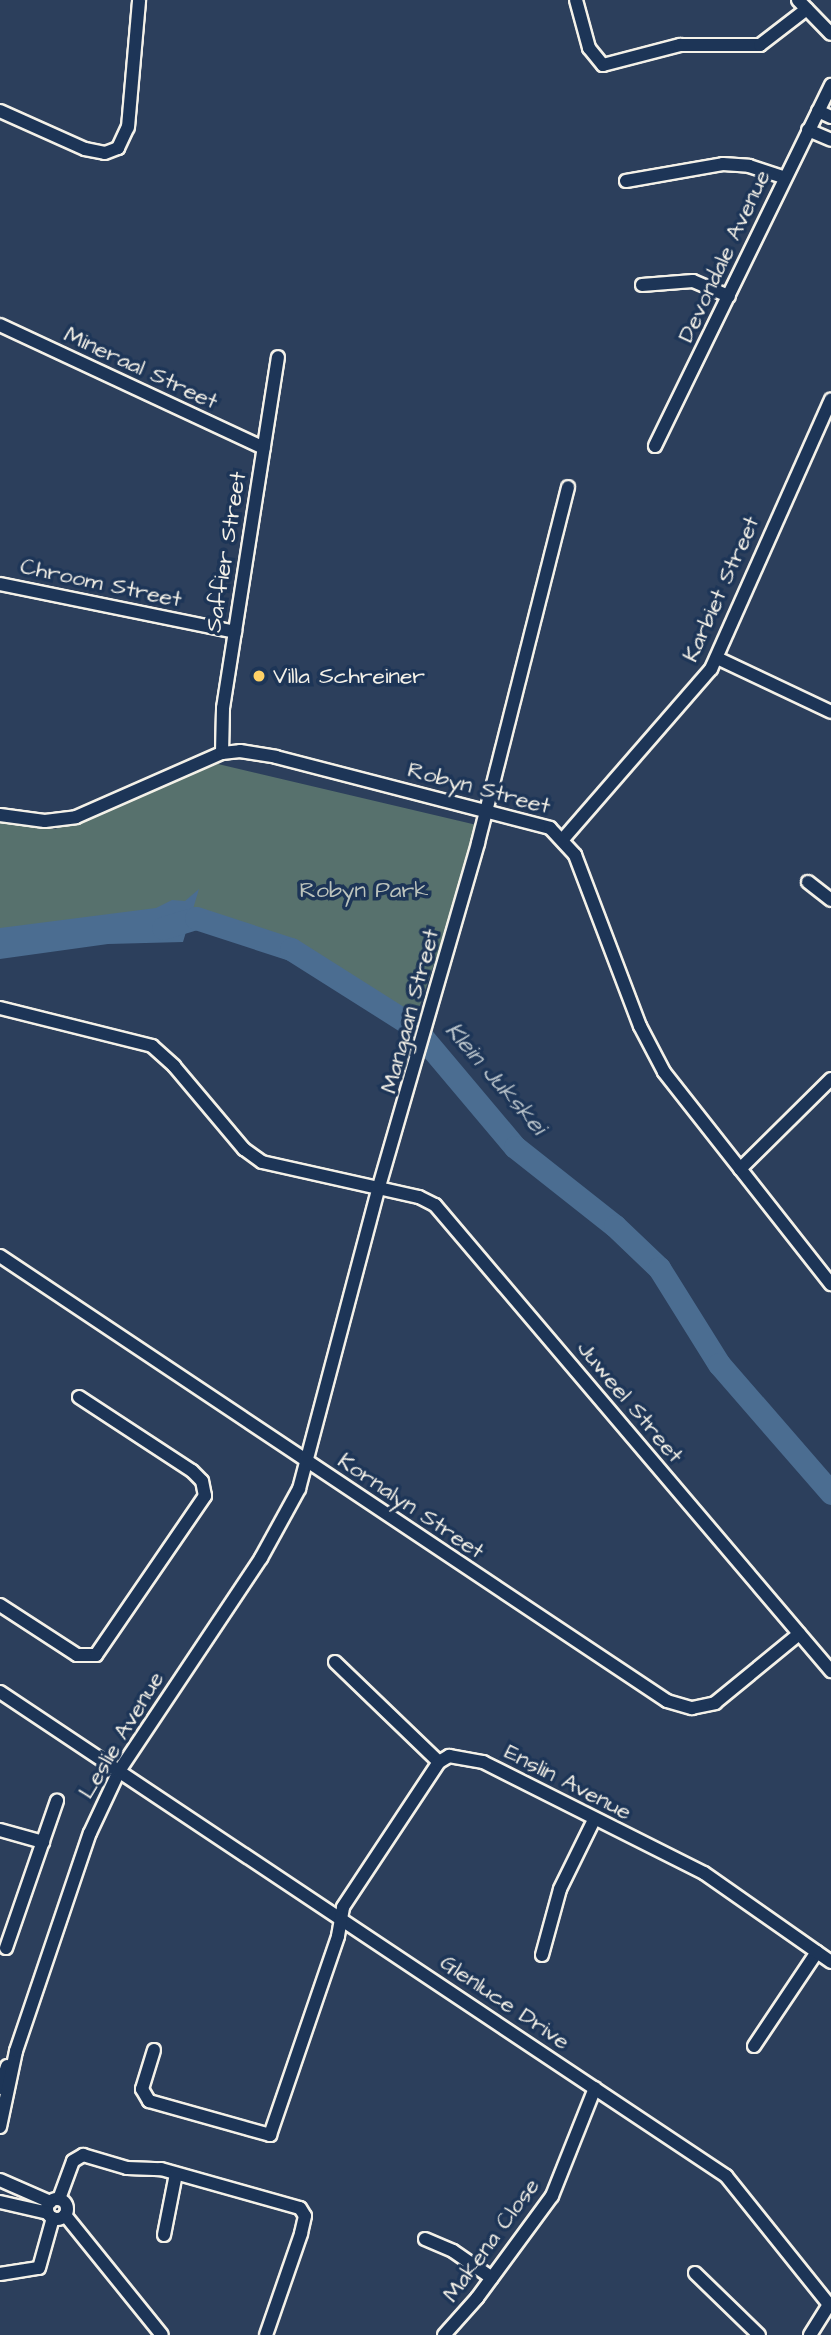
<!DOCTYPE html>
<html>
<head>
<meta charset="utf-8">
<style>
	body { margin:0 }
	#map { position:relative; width:831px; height:2335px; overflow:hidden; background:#2c3f5c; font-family:"Architects Daughter",sans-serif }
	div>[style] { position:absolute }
	.green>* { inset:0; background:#57716d }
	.water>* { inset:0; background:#4b6d91 }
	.river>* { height:23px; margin:-11.5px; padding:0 11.5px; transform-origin:11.5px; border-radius:11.5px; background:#4b6d91 }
	.roads { filter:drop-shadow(2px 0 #f4f1e8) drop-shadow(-2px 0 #f4f1e8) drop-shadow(0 2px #f4f1e8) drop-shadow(0 -2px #f4f1e8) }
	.minor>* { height:12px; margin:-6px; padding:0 6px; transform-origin:6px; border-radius:6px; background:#1d3557 }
	.minor>.ring { margin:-6px; padding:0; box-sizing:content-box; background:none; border:12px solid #1d3557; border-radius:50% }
	.dots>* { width:19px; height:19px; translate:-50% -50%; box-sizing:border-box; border:4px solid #1d3557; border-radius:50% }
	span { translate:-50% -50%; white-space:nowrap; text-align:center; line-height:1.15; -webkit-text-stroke:7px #1d3557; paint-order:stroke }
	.street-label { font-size:23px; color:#f4f1e8 }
	.poi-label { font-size:23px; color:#f4f1e8 }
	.left { translate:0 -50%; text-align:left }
	.park-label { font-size:23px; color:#bdc4bd }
	.water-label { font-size:24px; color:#b9c3ca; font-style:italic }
</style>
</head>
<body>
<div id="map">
	<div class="green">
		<i style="clip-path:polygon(218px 764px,481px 826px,413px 1026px,291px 949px,196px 919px,155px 930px,0 942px,0 822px,55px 829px)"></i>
	</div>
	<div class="water">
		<i style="clip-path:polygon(199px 889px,183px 942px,108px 944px,0 959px,0 928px,156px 908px,172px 900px,185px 901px)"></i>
	</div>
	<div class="river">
		<i style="left:163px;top:928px;width:34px;rotate:-17deg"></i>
		<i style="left:196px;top:918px;width:100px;rotate:18.1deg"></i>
		<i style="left:291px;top:949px;width:144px;rotate:32.3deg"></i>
		<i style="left:413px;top:1026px;width:158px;rotate:49.9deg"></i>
		<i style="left:515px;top:1147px;width:127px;rotate:38.3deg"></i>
		<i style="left:615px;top:1226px;width:61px;rotate:43.7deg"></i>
		<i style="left:659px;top:1268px;width:113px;rotate:58deg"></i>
		<i style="left:719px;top:1364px;width:171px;rotate:49deg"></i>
	</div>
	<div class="roads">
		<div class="minor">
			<i style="left:576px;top:0;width:50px;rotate:74.8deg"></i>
			<i style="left:589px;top:48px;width:22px;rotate:51deg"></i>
			<i style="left:603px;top:65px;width:80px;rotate:-14.6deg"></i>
			<i style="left:680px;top:45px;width:80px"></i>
			<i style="left:760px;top:45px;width:59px;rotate:-37.5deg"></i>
			<i style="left:798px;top:0;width:47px;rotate:45.9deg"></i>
			<i style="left:0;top:111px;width:93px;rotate:24.1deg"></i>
			<i style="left:85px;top:149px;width:20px;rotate:11deg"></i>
			<i style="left:105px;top:153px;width:14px;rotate:-21deg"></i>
			<i style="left:118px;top:148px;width:23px;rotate:-65deg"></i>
			<i style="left:128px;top:127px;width:127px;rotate:-85deg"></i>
			<i style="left:818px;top:111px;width:14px;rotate:25deg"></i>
			<i style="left:808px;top:130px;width:25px;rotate:23deg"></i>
			<i style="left:626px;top:181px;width:98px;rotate:-9.9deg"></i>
			<i style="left:723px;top:164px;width:26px;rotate:4deg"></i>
			<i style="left:749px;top:166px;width:36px;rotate:18deg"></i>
			<i style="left:642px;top:285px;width:51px;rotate:-4.5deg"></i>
			<i style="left:693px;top:281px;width:39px;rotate:23deg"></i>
			<i style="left:0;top:325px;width:291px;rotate:25deg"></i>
			<i style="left:655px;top:446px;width:402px;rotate:-64deg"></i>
			<i style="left:0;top:584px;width:240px;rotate:11.5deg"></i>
			<i style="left:717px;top:658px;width:126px;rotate:25.3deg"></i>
			<i style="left:222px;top:753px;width:45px;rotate:-88.7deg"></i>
			<i style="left:223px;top:708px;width:355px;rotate:-81.1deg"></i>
			<i style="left:0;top:815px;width:45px;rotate:7.6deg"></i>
			<i style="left:45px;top:821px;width:31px;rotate:-7deg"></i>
			<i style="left:76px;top:817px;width:159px;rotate:-23.7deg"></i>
			<i style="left:222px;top:753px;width:18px;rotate:-6deg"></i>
			<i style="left:240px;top:751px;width:36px;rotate:9deg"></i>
			<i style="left:276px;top:757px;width:283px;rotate:14.5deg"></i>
			<i style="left:550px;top:828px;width:37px;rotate:47deg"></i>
			<i style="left:575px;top:855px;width:183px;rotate:69.2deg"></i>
			<i style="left:640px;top:1026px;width:52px;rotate:62.4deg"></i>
			<i style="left:664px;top:1072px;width:270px;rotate:51.8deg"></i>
			<i style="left:564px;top:838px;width:224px;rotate:-49deg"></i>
			<i style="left:711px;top:669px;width:295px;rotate:-66deg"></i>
			<i style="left:808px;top:882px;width:29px;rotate:38deg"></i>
			<i style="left:0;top:1008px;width:157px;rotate:14deg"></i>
			<i style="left:152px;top:1046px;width:30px;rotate:42deg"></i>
			<i style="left:174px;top:1066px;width:109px;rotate:49.9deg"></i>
			<i style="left:244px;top:1149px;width:22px;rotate:36deg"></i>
			<i style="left:262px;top:1162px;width:161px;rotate:12.6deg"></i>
			<i style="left:419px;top:1197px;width:18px;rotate:27deg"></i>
			<i style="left:435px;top:1205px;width:612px;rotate:49.64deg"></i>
			<i style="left:740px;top:1169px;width:128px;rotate:-44.7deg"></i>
			<i style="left:0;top:1256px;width:802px;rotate:33.71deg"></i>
			<i style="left:667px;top:1701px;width:26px;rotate:16deg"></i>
			<i style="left:692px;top:1708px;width:24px;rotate:-12deg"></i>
			<i style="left:715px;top:1703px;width:109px;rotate:-39.4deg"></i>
			<i style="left:0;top:1605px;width:92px;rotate:33deg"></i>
			<i style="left:77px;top:1655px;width:19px"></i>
			<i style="left:96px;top:1655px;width:193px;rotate:-55.6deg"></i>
			<i style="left:205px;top:1496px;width:15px;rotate:-101deg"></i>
			<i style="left:202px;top:1481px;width:14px;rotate:-135deg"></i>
			<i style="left:192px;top:1471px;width:135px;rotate:-146.8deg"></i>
			<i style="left:335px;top:1662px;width:144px;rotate:43.9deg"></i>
			<i style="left:0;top:1692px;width:873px;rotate:33.69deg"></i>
			<i style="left:726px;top:2176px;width:168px;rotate:51.3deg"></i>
			<i style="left:0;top:1830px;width:45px;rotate:15.6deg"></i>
			<i style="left:6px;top:1948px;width:156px;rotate:-70.9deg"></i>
			<i style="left:542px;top:1955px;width:68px;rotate:-74.7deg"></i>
			<i style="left:560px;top:1889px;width:77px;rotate:-63.8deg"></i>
			<i style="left:754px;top:2046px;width:113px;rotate:-56.2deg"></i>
			<i style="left:154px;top:2050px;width:41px;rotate:107.1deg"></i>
			<i style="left:142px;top:2089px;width:14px;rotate:60deg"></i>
			<i style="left:149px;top:2101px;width:126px;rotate:15.7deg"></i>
			<i style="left:270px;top:2135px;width:210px;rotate:-71.1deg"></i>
			<i style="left:338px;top:1936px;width:29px;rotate:-80deg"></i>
			<i style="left:343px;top:1907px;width:174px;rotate:-56.5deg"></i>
			<i style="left:439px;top:1762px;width:12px;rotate:-31deg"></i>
			<i style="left:449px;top:1756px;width:35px;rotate:10deg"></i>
			<i style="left:483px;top:1762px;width:247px;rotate:26.7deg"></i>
			<i style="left:704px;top:1873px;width:155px;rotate:35deg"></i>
			<i style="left:0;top:2088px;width:23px;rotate:-72deg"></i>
			<i style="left:0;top:2127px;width:78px;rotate:-78.1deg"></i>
			<i style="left:16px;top:2051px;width:230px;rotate:-71.3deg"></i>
			<i style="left:90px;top:1833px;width:68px;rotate:-64.9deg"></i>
			<i style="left:119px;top:1771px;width:256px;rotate:-56.3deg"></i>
			<i style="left:261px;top:1558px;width:79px;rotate:-61.2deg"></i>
			<i style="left:299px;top:1489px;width:309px;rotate:-75.2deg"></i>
			<i style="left:378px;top:1190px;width:361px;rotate:-73.9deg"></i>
			<i style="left:478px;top:843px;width:367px;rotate:-75.8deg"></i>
			<i style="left:0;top:2180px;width:55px;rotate:23.7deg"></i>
			<i class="ring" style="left:47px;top:2199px;width:8px;height:8px"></i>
			<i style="left:59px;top:2199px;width:40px;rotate:-69.8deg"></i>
			<i style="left:73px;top:2161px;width:12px;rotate:-31deg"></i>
			<i style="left:83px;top:2155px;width:46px;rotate:16.5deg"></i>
			<i style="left:127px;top:2168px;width:34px;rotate:2deg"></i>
			<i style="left:161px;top:2169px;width:144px;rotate:15.7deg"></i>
			<i style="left:300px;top:2208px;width:9px;rotate:58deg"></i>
			<i style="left:305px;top:2216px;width:18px;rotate:103deg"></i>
			<i style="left:301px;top:2234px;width:107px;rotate:109.1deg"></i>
			<i style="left:0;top:2202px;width:49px;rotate:12.9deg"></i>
			<i style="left:65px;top:2215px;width:154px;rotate:51.1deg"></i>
			<i style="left:164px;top:2235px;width:62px;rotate:-78.9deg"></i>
			<i style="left:425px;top:2239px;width:30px;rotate:23deg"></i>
			<i style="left:453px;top:2251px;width:47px;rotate:34.7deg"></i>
			<i style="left:695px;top:2273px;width:89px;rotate:44.1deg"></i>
			<i style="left:0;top:2274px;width:39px;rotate:-9deg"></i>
			<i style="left:39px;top:2268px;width:52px;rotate:-74.4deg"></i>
			<i style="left:444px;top:2335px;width:50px;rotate:-48.3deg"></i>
			<i style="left:477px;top:2298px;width:127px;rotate:-53.7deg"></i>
			<i style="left:552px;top:2196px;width:116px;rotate:-68.3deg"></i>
			<i style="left:810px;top:2335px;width:36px;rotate:-58deg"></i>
		</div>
	</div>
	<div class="dots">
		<i style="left:259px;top:676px;background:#ffd166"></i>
	</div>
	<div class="street-label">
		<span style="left:724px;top:256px;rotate:-65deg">Devondale Avenue</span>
		<span style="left:141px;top:368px;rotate:25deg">Mineraal Street</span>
		<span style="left:226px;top:552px;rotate:-81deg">Saffier Street</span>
		<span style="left:101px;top:583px;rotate:12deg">Chroom Street</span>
		<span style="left:721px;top:589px;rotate:-66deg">Karbiet Street</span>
		<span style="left:479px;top:788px;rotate:15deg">Robyn Street</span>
		<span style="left:410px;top:1011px;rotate:-75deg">Mangaan Street</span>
		<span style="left:630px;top:1402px;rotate:50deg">Juweel Street</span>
		<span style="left:411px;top:1506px;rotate:34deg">Kornalyn Street</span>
		<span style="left:121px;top:1735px;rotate:-59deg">Leslie Avenue</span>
		<span style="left:568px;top:1782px;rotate:27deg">Enslin Avenue</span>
		<span style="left:505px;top:2002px;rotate:34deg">Glenluce Drive</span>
		<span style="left:491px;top:2240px;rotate:-54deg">Makena Close</span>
	</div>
	<div class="poi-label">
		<span class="left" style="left:273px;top:676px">Villa Schreiner</span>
	</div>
	<div class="park-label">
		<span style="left:364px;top:890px">Robyn Park</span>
	</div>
	<div class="water-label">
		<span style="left:495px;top:1079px;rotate:49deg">Klein Jukskei</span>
	</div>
</div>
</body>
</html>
